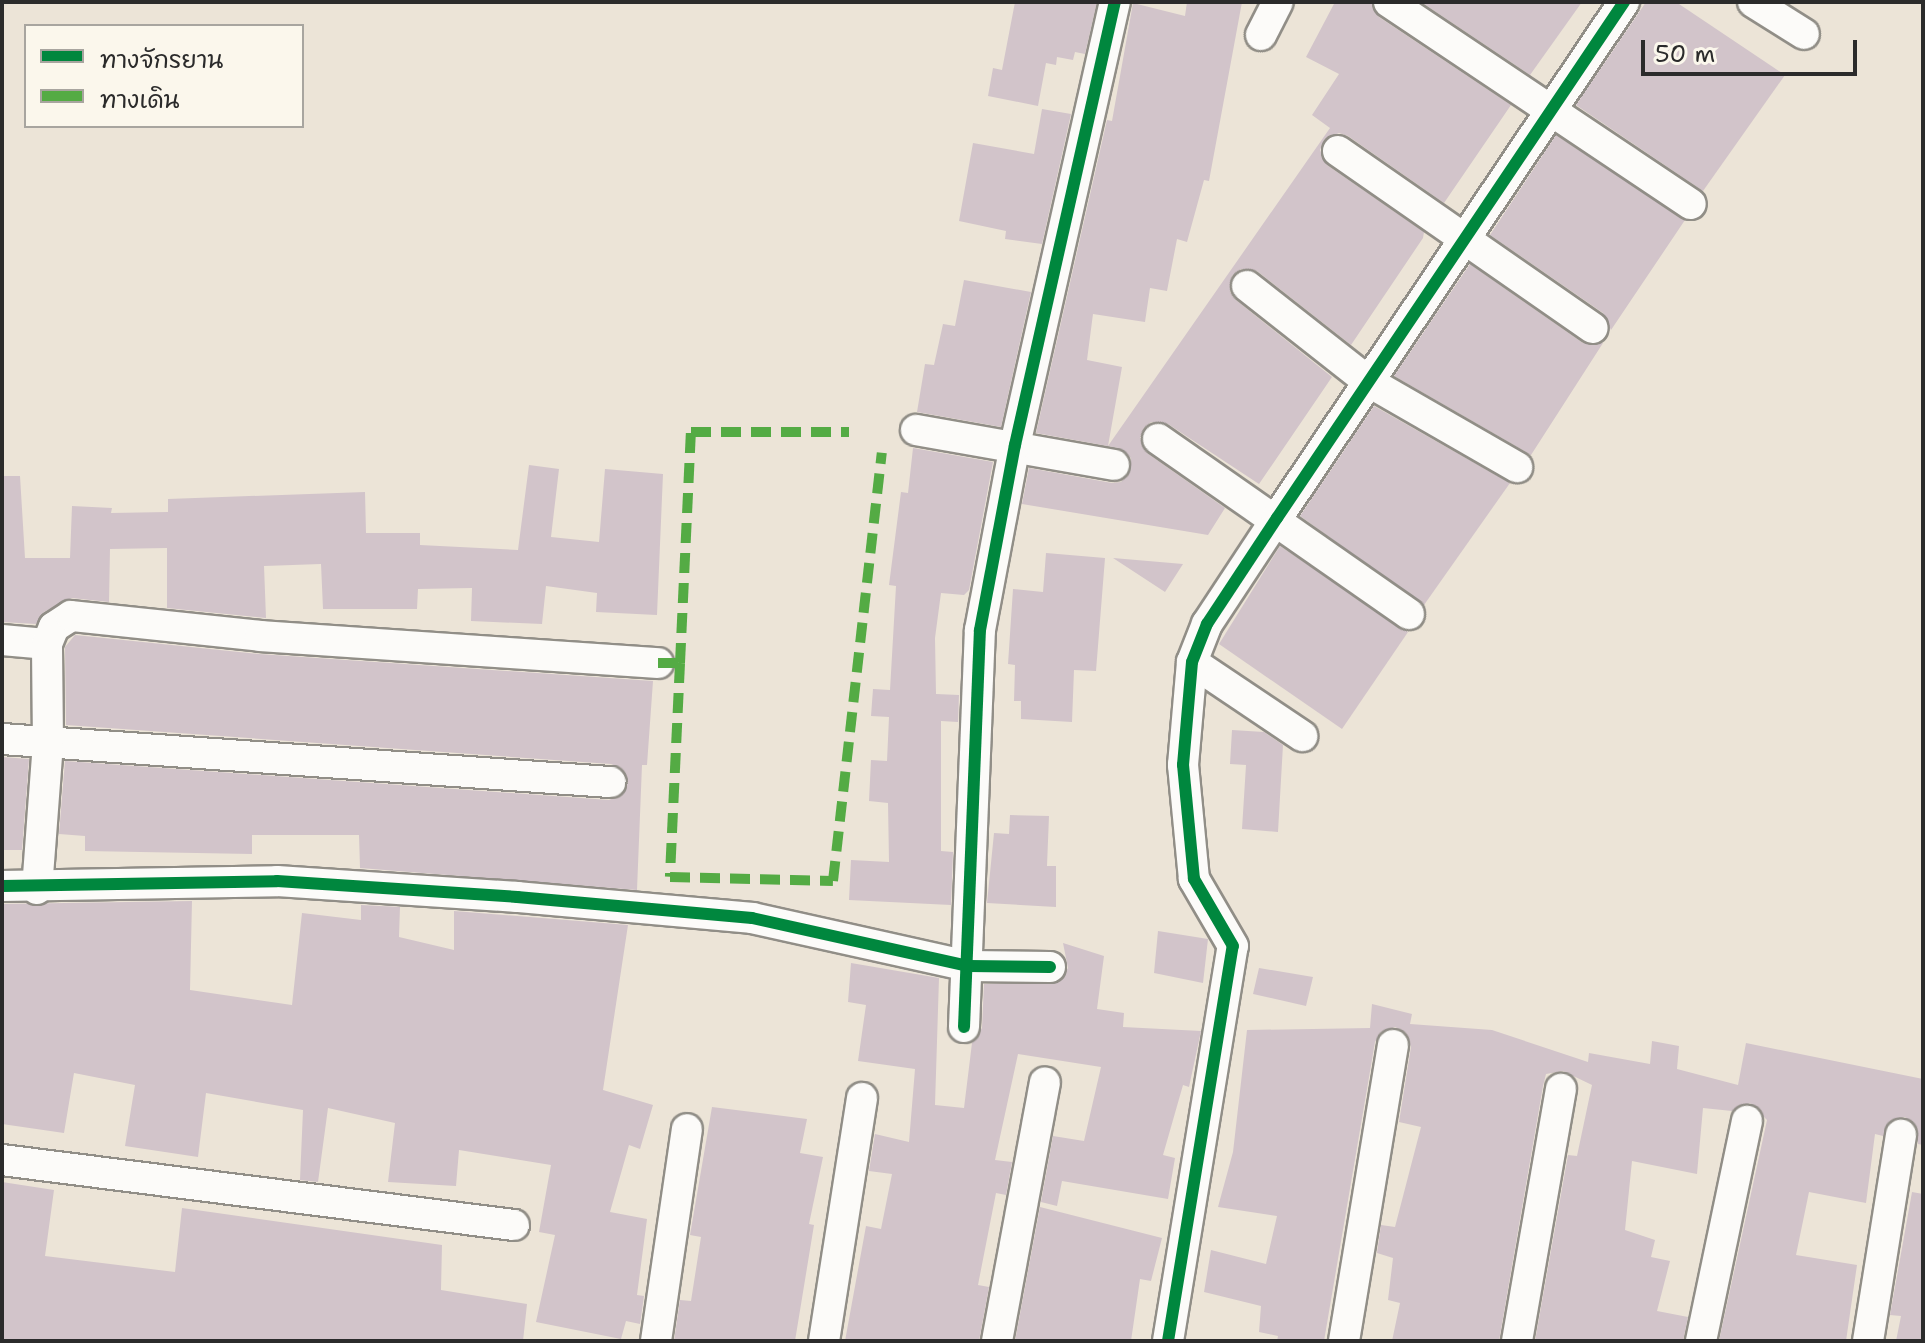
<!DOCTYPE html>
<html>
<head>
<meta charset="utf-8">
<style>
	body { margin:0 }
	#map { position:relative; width:1925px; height:1343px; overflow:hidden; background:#ece4d7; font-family:"Shantell Sans","Playpen Sans Thai",sans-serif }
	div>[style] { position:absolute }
	.building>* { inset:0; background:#d2c4ca }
	.roads { filter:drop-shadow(2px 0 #918e87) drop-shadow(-2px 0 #918e87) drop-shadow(0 2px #918e87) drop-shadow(0 -2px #918e87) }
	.minor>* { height:30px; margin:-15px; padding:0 15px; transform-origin:15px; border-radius:15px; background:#fcfbf9 }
	.quiet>* { height:10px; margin-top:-5px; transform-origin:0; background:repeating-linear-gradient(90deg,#54ab44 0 20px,transparent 0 30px) }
	.cycleway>* { height:12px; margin:-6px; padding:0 6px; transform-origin:6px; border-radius:6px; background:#00873e }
	span { translate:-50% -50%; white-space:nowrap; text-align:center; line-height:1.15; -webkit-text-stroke:6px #fbf7ec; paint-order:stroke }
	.frame { position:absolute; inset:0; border:4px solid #2b2b2b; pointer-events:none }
	.legend { position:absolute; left:24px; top:24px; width:280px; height:104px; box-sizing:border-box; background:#fbf7ec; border:2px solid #a8a59f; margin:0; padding:10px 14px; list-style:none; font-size:24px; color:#2b2b2b }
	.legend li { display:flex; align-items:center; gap:16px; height:40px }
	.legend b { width:40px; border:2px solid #a8a59f }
	.scale { position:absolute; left:1641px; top:40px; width:216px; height:36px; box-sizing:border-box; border:4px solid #2b2b2b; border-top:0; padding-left:10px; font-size:24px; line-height:28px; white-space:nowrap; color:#2b2b2b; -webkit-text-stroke:6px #fbf7ec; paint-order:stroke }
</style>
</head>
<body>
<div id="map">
	<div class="building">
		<i style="clip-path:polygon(1015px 2px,1097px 2px,1085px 54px,1075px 52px,1073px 60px,1057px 57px,1056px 65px,1046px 63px,1038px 106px,988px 96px,993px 68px,1002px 70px)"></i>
		<i style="clip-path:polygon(1187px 2px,1242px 2px,1209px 181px,1204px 180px,1187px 242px,1177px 239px,1167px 291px,1150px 288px,1145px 322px,1093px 314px,1087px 360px,1122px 367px,1108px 446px,1330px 128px,1312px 115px,1339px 74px,1306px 57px,1335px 2px,1371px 2px,1379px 17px,1511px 105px,1444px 203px,1348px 136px,1339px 133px,1324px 140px,1320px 150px,1327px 165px,1424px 232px,1423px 238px,1351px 345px,1257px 271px,1241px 269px,1232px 276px,1230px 292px,1236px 300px,1332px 377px,1259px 484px,1168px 424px,1151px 422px,1144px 428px,1140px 438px,1147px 453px,1225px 508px,1208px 535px,1022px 504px,1029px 468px,1112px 483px,1121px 482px,1131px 469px,1131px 458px,1118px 448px,1036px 433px,1107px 120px,1112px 121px,1133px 3px,1185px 16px)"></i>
		<i style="clip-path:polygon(1421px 2px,1582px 2px,1530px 75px)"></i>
		<i style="clip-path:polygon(1646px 2px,1676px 2px,1785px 75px,1703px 191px,1576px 105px)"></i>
		<i style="clip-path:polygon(1042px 109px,1071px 114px,1042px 244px,1005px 239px,1006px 231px,959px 221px,973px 143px,1034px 154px)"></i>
		<i style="clip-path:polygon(1556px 135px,1685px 220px,1611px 330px,1603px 313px,1490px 235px)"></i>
		<i style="clip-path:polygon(1470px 264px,1583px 343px,1603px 343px,1531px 455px,1394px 376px)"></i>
		<i style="clip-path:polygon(964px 280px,1031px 292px,1001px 427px,917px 412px,925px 364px,934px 365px,943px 324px,955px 326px)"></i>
		<i style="clip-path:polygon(1374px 406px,1510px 483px,1424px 605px,1300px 516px)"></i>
		<i style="clip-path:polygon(913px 448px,993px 462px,969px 590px,964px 595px,941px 593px,935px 638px,936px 694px,959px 695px,958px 722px,941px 721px,941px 851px,953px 852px,951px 905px,849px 900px,851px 860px,889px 862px,888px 803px,869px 801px,871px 760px,887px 761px,889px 717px,871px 716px,873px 689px,890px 690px,896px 586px,889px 585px,901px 492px,908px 493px)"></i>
		<i style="clip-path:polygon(529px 465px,559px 469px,551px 537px,599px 542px,605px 469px,663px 474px,657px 615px,596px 612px,597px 593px,546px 586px,542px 624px,471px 621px,472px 588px,418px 589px,417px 609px,323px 609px,321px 564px,264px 566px,266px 618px,167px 608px,167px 548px,110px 549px,109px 602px,72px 598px,44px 612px,36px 624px,2px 622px,2px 476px,20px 476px,25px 558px,70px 558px,72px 506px,112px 508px,111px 513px,168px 512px,168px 499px,365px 492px,366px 533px,420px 533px,420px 545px,518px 550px)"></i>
		<i style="clip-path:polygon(1280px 546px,1408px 632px,1342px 729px,1219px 644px)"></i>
		<i style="clip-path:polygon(1046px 553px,1105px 558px,1096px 671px,1074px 670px,1072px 722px,1021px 719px,1021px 701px,1014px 701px,1015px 665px,1008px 664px,1013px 589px,1043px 592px)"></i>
		<i style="clip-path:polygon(1113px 558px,1183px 564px,1165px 592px)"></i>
		<i style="clip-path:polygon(75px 635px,259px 654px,653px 681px,647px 765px,642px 765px,637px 890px,360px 868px,359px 835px,252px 835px,252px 854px,85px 851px,85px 836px,59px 834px,65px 761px,609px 800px,624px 793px,628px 782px,621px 768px,611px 764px,66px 725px,65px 647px)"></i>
		<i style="clip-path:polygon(1232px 730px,1264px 732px,1283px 745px,1278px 832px,1242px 829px,1246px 765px,1230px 764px)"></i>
		<i style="clip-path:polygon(2px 757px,29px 759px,22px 850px,2px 850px)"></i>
		<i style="clip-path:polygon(1010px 815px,1049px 816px,1047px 866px,1056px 866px,1056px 907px,987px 903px,994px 833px,1009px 834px)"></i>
		<i style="clip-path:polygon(192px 901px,190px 990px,292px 1005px,302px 913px,361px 920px,361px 905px,400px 907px,399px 937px,454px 950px,454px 911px,628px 925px,603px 1090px,653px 1105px,640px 1149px,629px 1145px,610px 1212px,647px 1219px,637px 1295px,644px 1296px,640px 1324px,626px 1321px,621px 1339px,536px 1322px,555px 1235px,539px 1232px,551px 1165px,459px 1150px,456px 1186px,388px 1182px,395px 1123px,328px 1108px,318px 1182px,300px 1180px,303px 1110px,206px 1093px,198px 1157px,125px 1146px,135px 1085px,74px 1073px,64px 1133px,2px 1124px,2px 904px)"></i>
		<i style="clip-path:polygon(1158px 931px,1208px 939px,1203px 983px,1154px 973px)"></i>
		<i style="clip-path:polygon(1063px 943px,1104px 956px,1097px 1009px,1124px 1013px,1123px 1027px,1201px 1031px,1189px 1087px,1183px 1085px,1163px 1155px,1175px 1158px,1168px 1199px,1062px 1181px,1057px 1206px,1041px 1202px,1053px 1136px,1084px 1141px,1101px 1067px,1018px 1054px,995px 1160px,1012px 1162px,1006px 1195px,996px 1193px,978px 1285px,989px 1287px,979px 1341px,845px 1341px,866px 1226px,881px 1229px,892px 1174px,869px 1171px,875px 1134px,909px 1142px,915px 1069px,858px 1061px,866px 1005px,848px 1002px,851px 963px,939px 978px,935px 1105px,964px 1108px,972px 1043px,982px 1028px,984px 984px,1058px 983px,1068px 968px)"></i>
		<i style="clip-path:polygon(1259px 968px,1313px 977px,1306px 1006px,1253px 994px)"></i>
		<i style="clip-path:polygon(1372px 1004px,1412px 1014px,1410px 1024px,1492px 1030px,1588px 1062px,1589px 1053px,1650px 1064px,1652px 1041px,1679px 1046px,1677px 1069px,1738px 1085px,1746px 1043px,1923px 1079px,1923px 1145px,1918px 1144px,1917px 1128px,1905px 1117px,1888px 1123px,1883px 1136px,1875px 1134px,1866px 1203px,1809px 1192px,1796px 1255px,1857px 1265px,1846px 1341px,1719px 1341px,1767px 1120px,1750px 1103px,1732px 1111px,1703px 1108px,1697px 1174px,1632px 1161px,1625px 1230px,1655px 1240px,1651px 1257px,1670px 1261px,1657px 1311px,1688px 1317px,1683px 1341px,1535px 1341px,1568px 1155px,1577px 1156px,1592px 1085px,1563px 1071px,1546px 1074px,1543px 1086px,1499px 1341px,1392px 1341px,1400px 1303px,1388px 1300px,1393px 1258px,1377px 1253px,1381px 1225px,1395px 1227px,1421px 1127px,1399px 1122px,1411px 1047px,1405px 1032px,1395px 1027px,1380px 1033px,1375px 1042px,1324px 1341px,1277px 1341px,1278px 1336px,1259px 1332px,1261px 1306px,1204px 1292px,1211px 1250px,1266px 1264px,1277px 1216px,1218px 1207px,1233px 1152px,1247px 1030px,1370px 1028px)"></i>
		<i style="clip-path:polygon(712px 1107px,807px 1119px,800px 1153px,823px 1157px,809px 1224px,814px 1225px,795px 1341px,674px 1341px,680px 1300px,691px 1301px,701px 1237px,690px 1235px)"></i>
		<i style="clip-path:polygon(2px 1182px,54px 1190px,45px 1256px,175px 1272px,182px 1208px,442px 1245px,441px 1290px,527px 1304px,523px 1341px,2px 1341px)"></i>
		<i style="clip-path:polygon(1912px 1192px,1923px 1194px,1923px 1341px,1896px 1341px,1901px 1316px,1890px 1315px)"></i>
		<i style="clip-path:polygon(1040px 1207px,1162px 1238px,1151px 1281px,1140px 1279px,1131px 1341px,1015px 1341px)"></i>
	</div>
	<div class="roads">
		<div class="minor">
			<i style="left:1389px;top:2px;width:363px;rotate:33.8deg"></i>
			<i style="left:1753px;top:2px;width:60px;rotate:32.1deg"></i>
			<i style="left:1261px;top:35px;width:37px;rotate:-63deg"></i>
			<i style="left:1338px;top:151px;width:310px;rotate:34.8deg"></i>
			<i style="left:1247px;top:286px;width:155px;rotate:38.2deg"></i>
			<i style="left:1369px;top:382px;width:171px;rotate:29.9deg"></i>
			<i style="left:916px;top:430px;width:201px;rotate:10deg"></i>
			<i style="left:1158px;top:439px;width:306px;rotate:34.9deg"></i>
			<i style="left:2px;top:640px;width:45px;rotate:5.1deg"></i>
			<i style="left:1192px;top:662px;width:133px;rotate:33.9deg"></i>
			<i style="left:2px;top:739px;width:610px;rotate:4.05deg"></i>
			<i style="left:2px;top:886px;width:275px;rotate:-1deg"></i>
			<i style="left:277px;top:881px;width:241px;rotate:3.8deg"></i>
			<i style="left:517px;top:897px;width:236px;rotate:5.1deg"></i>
			<i style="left:752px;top:918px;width:222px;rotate:12.5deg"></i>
			<i style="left:969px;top:966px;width:81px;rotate:0.7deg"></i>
			<i style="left:37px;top:889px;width:146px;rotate:-85.7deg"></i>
			<i style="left:48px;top:743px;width:99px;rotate:-90.6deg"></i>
			<i style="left:47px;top:644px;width:18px;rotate:-68deg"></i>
			<i style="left:54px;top:627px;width:20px;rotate:-33deg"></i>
			<i style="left:71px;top:616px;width:190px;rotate:6deg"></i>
			<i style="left:260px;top:636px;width:399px;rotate:3.9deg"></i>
			<i style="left:964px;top:1027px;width:397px;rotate:-87.7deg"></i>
			<i style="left:980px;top:630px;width:188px;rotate:-79.3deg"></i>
			<i style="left:1015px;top:445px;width:454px;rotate:-77.3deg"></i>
			<i style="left:2px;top:1160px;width:516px;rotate:7.24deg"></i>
			<i style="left:656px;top:1341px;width:214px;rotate:-81.7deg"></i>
			<i style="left:824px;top:1341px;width:246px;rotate:-81.1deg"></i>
			<i style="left:997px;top:1341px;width:263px;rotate:-79.5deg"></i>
			<i style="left:1168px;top:1341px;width:400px;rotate:-80.7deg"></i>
			<i style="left:1233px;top:946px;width:78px;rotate:-120.2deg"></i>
			<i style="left:1194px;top:879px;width:115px;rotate:-95.5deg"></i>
			<i style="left:1183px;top:765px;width:103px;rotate:-85deg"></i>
			<i style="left:1192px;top:662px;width:41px;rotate:-68.5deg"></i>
			<i style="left:1207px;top:624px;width:127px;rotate:-56.6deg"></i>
			<i style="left:1277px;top:518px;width:622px;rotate:-56.08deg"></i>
			<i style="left:1344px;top:1341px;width:300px;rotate:-80.6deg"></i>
			<i style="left:1517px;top:1341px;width:256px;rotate:-80.1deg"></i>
			<i style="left:1701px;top:1341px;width:225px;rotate:-78.2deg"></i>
			<i style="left:1868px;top:1341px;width:209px;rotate:-80.9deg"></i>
		</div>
	</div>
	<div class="quiet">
		<i style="left:658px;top:663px;width:22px"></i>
		<i style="left:680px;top:663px;width:231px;rotate:-87.3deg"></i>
		<i style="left:691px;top:432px;width:158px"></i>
		<i style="left:680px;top:663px;width:214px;rotate:92.7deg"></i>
		<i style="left:670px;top:877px;width:163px;rotate:1.4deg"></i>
		<i style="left:833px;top:881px;width:431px;rotate:-83.5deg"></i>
	</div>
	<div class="cycleway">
		<i style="left:2px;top:886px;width:275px;rotate:-1deg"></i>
		<i style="left:277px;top:881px;width:241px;rotate:3.8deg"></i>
		<i style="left:517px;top:897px;width:236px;rotate:5.1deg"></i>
		<i style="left:752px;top:918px;width:222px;rotate:12.5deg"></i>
		<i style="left:969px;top:966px;width:81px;rotate:0.7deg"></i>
		<i style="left:964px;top:1027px;width:397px;rotate:-87.7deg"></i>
		<i style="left:980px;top:630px;width:188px;rotate:-79.3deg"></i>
		<i style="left:1015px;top:445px;width:454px;rotate:-77.3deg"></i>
		<i style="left:1168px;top:1341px;width:400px;rotate:-80.7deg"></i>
		<i style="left:1233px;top:946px;width:78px;rotate:-120.2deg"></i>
		<i style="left:1194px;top:879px;width:115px;rotate:-95.5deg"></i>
		<i style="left:1183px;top:765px;width:103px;rotate:-85deg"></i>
		<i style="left:1192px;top:662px;width:41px;rotate:-68.5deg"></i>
		<i style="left:1207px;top:624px;width:127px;rotate:-56.6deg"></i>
		<i style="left:1277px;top:518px;width:622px;rotate:-56.08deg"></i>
	</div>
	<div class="frame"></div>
	<ul class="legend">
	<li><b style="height:10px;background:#00873e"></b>ทางจักรยาน</li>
	<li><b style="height:10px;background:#54ab44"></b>ทางเดิน</li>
	</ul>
	<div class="scale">50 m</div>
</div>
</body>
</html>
